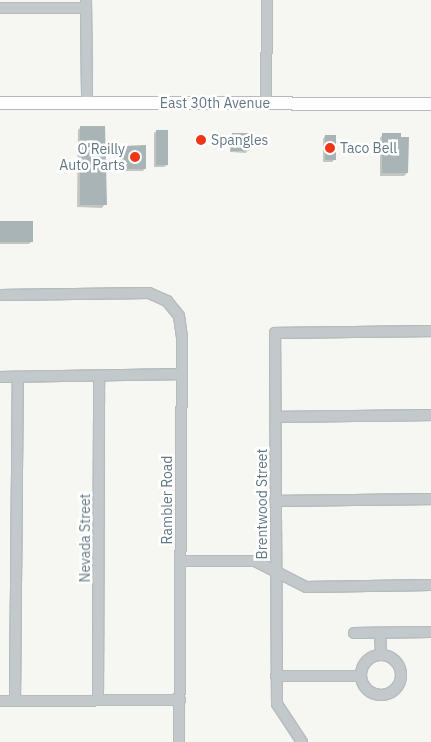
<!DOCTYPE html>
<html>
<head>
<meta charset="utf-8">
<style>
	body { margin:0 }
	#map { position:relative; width:431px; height:742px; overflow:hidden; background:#f6f6f2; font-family:"IBM Plex Sans",sans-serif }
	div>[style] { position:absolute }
	.shadow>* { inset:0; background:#0003 }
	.building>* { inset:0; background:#a9b4b7 }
	.roads { filter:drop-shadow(1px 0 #b6bbbe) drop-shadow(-1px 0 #b6bbbe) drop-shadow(0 1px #b6bbbe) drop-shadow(0 -1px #b6bbbe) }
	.minor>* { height:10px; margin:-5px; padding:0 5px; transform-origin:5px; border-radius:5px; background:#c3c8ca }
	.minor>.ring { margin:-5px; padding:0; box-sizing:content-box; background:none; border:10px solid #c3c8ca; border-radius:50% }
	.major>* { height:12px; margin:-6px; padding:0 6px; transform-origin:6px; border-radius:6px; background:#fff }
	.dots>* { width:14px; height:14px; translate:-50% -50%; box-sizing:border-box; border:2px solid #fff; border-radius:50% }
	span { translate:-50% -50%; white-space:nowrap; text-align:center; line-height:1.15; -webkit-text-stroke:5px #fff; paint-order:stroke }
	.street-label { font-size:14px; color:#627985 }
	.poi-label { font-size:14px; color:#627985 }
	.left { translate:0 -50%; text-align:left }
	.right { translate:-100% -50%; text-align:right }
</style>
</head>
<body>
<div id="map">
	<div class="shadow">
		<i style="clip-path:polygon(81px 127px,105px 204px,102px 208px,77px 207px,78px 130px)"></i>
		<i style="clip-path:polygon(157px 131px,167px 165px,164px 167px,154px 167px,154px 133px)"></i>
		<i style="clip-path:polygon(232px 134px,248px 150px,246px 153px,230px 152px,230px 136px)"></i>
		<i style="clip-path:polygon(383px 134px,407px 173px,404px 176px,380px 176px,380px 138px)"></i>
		<i style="clip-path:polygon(325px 136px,334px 160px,332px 162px,323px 162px,323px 139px)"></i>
		<i style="clip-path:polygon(124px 147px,145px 168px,143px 171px,122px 171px,122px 149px)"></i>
		<i style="clip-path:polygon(0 222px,31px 242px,29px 244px,0 244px)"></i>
	</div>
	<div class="building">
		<i style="clip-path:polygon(80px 126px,105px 126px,107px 205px,80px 205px)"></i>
		<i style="clip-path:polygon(156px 130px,168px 130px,168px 165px,156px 165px)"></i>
		<i style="clip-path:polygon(232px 133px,250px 133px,249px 151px,231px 151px)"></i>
		<i style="clip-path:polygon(382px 133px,401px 133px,401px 137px,409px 137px,408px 173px,382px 173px)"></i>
		<i style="clip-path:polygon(325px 135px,336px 135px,336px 160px,325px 160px)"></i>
		<i style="clip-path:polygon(146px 145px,146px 169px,124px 169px,124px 146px)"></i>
		<i style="clip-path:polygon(0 221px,33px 221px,33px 242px,0 242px)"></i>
	</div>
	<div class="roads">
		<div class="minor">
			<i style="left:86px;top:0;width:103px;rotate:89.4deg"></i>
			<i style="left:0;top:8px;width:86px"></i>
			<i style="left:266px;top:103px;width:103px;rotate:-89.4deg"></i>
			<i style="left:0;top:295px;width:149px;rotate:-0.8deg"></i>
			<i style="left:149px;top:293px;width:20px;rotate:24deg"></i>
			<i style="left:167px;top:301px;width:19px;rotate:51deg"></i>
			<i style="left:179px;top:316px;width:22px;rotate:82deg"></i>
			<i style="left:182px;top:338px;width:404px;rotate:90.4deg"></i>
			<i style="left:0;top:377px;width:181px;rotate:-0.9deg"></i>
			<i style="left:276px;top:417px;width:155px;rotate:-0.7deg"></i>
			<i style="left:275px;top:501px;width:156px;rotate:-0.7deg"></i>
			<i style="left:181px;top:561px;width:74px"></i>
			<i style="left:255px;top:561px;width:57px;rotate:27deg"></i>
			<i style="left:306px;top:587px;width:125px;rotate:-0.9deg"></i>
			<i style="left:354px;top:633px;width:77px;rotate:-0.7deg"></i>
			<i style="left:380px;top:633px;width:22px;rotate:87deg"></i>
			<i class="ring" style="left:361px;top:655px;width:30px;height:30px"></i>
			<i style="left:276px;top:676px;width:84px"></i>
			<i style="left:98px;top:700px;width:324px;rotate:-89.8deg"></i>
			<i style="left:0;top:701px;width:180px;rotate:-0.3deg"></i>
			<i style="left:15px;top:701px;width:324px;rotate:-89.5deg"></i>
			<i style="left:302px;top:742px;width:45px;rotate:-123.3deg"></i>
			<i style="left:277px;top:704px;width:371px;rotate:-90.3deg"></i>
			<i style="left:275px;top:333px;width:156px;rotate:-0.7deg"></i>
		</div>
		<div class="major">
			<i style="left:0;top:103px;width:431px;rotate:0.1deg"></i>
		</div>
	</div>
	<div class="dots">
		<i style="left:201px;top:140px;background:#ef3718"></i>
		<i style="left:330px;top:148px;background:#ef3718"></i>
		<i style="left:135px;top:157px;background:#ef3718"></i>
	</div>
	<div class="street-label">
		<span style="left:215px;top:103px">East 30th Avenue</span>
		<span style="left:167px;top:500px;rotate:-90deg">Rambler Road</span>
		<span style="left:262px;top:504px;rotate:-90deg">Brentwood Street</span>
		<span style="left:85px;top:538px;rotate:-90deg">Nevada Street</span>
	</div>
	<div class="poi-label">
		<span class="left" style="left:211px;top:140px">Spangles</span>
		<span class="left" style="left:340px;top:148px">Taco Bell</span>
		<span class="right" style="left:125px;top:157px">O'Reilly<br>Auto Parts</span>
	</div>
</div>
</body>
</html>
